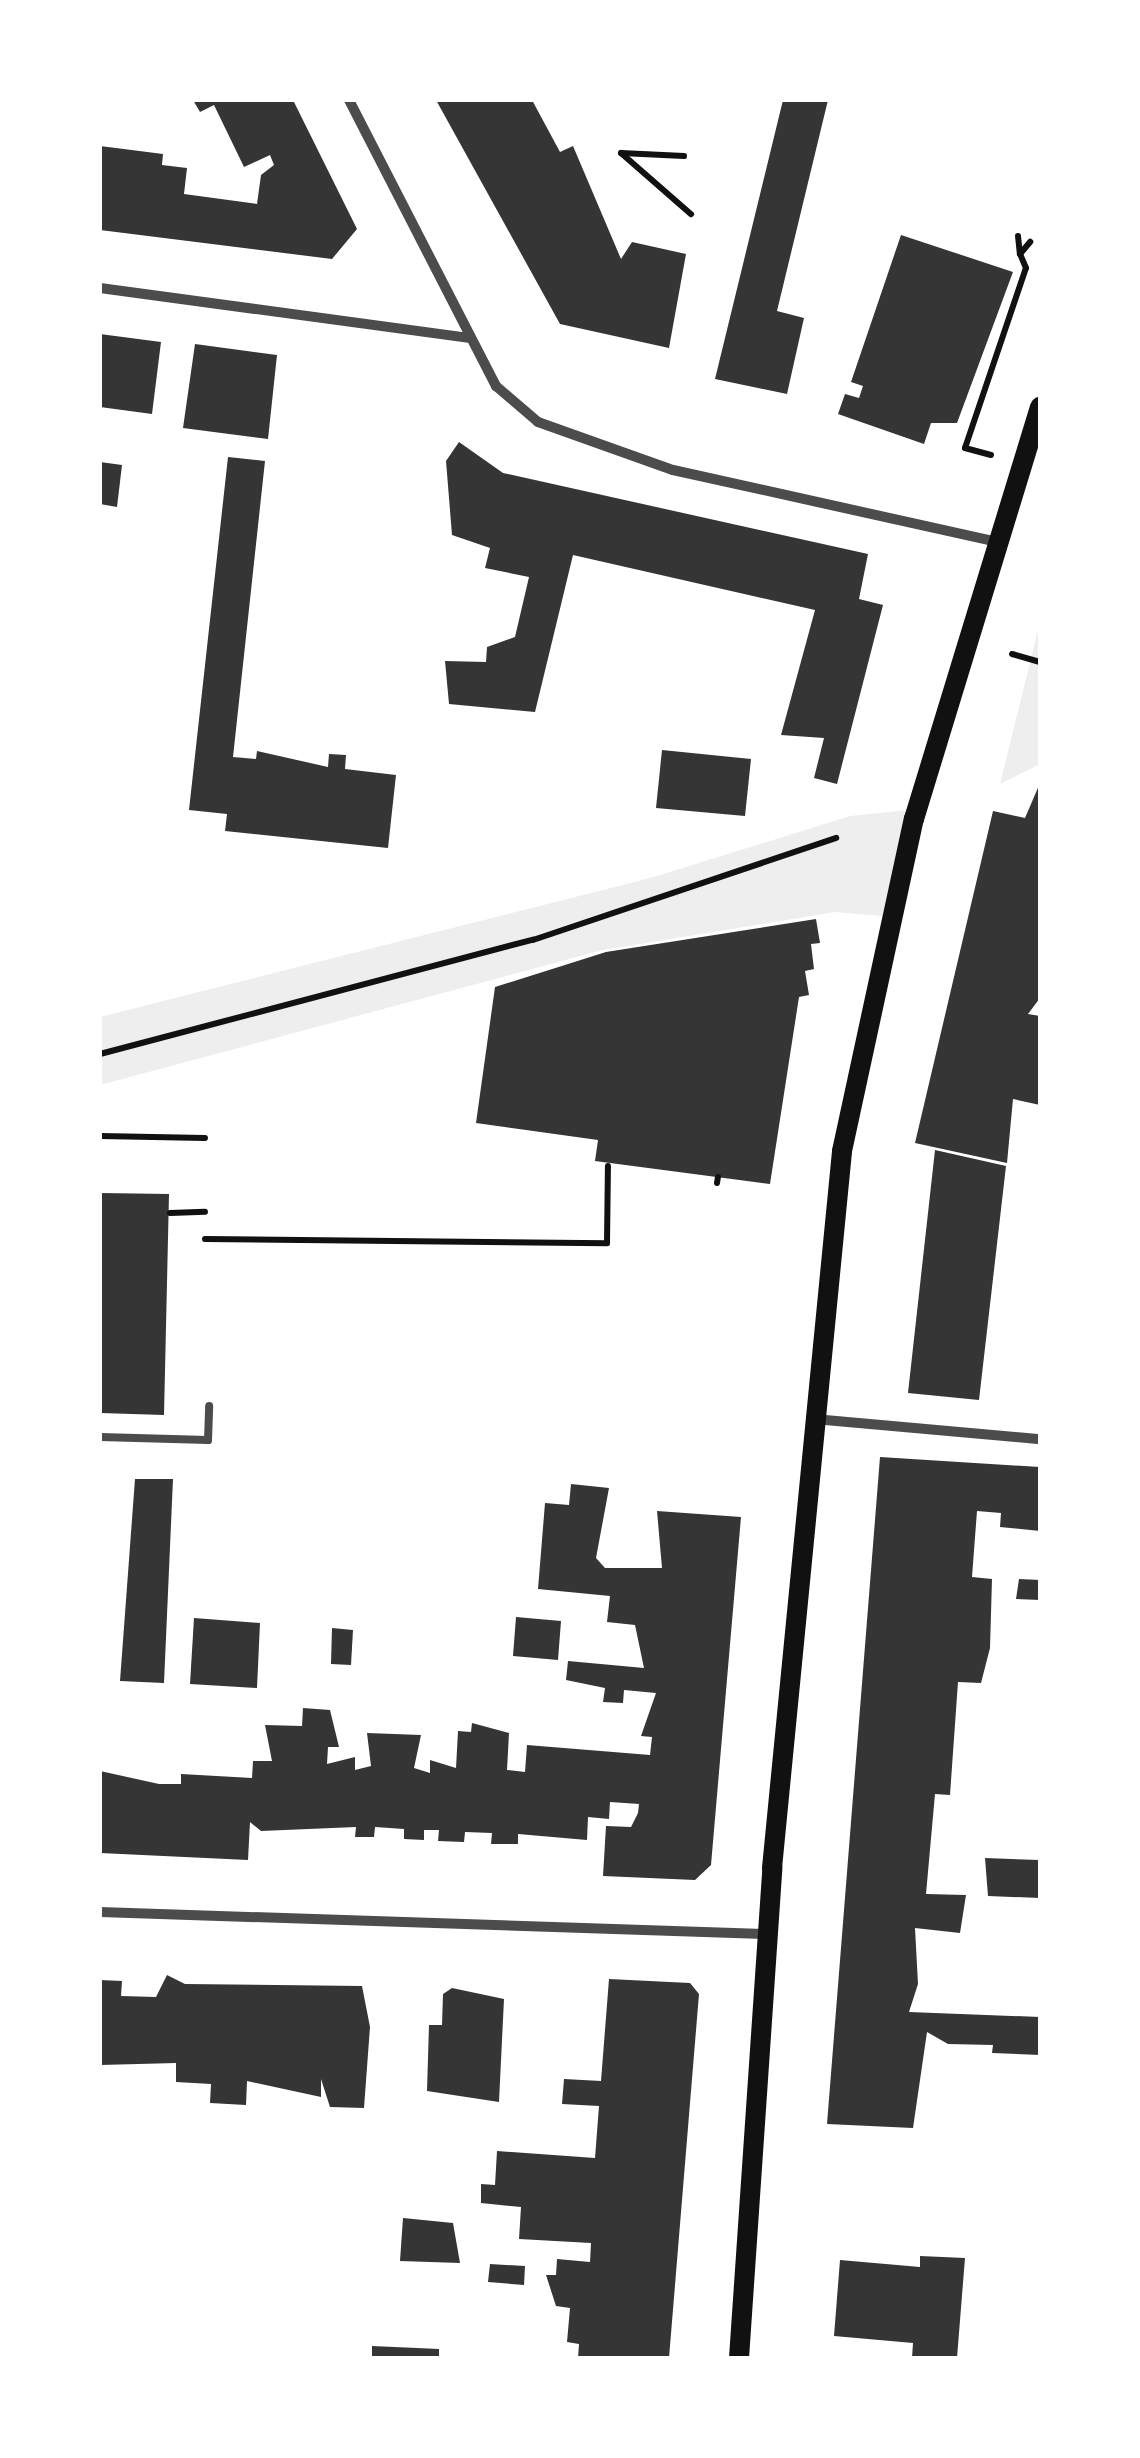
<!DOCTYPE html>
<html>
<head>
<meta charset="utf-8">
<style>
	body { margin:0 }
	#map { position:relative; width:1140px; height:2458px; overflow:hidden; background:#fff; font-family:"IBM Plex Serif",serif }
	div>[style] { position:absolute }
	.green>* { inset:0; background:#eee }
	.building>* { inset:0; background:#353535 }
	.path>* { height:6px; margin:-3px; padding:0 3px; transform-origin:3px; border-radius:3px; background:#111 }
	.service>* { height:8px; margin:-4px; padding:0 4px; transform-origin:4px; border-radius:4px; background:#4c4c4c }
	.minor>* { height:10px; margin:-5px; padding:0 5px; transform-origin:5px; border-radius:5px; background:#4c4c4c }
	.secondary>* { height:20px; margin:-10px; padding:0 10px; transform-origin:10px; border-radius:10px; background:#111 }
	span { translate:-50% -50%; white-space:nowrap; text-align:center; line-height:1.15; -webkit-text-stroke:8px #fff; paint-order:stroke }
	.frame { position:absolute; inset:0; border:102px solid #fff; pointer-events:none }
</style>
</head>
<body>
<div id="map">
	<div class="green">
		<i style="clip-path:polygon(1038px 630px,1040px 764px,1000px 784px)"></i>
		<i style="clip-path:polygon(908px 810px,882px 916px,835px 912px,603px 950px,100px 1085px,100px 1017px,654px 877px,850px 816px)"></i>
	</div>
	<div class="building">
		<i style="clip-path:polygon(193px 100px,293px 100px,357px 229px,332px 259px,100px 230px,100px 146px,163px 154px,162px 165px,187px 168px,184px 194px,257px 204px,261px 175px,274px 165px,270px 155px,244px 167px,214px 105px,200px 112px)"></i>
		<i style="clip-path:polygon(436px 100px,532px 100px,560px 152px,573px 146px,621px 259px,632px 242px,686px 254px,669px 348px,560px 324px)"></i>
		<i style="clip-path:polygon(783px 100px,828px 100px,777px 311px,804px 318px,787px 394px,715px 379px)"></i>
		<i style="clip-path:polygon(901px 235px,1013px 272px,957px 423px,931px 423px,924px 444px,838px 414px,845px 394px,859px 398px,863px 386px,851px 382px)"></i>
		<i style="clip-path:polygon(100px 334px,161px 342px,152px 414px,100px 407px)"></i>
		<i style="clip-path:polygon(195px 344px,277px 355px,268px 439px,183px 428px)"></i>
		<i style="clip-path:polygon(459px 442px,503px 473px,868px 554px,859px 599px,883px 605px,837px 784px,814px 778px,824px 738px,781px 735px,815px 610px,573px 555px,535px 712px,449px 704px,445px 661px,486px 662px,487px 647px,515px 637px,529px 577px,485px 568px,490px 548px,452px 535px,446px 461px)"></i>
		<i style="clip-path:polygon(228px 457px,265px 461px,233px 757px,256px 759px,257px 751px,328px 767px,329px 754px,346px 755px,345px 769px,396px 775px,388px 848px,225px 831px,227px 814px,189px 810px)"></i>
		<i style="clip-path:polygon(100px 462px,122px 465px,117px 507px,100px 504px)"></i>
		<i style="clip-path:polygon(662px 750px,751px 759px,745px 816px,656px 808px)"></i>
		<i style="clip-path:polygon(1040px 783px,1040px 998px,1028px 1014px,1040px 1016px,1040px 1105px,1013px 1099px,1007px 1163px,915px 1143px,993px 811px,1025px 818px)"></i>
		<i style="clip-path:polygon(816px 919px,820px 943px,811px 944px,814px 969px,805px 971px,809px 995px,799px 997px,770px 1184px,595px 1161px,598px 1140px,476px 1123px,495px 987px,606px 952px)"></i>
		<i style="clip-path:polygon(935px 1150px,1006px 1166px,979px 1400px,908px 1393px)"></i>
		<i style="clip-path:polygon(100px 1193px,169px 1194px,164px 1415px,100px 1413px)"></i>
		<i style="clip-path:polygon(880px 1457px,1040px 1467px,1040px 1531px,1000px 1527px,1001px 1513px,977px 1511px,972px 1577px,992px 1579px,990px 1648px,981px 1683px,958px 1682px,950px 1795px,935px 1794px,926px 1894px,966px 1895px,960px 1933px,915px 1928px,918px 1984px,909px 2012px,1040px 2017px,1040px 2055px,992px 2053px,993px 2045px,948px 2044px,927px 2032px,913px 2128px,827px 2124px)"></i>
		<i style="clip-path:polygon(135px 1479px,173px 1479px,164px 1683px,120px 1681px)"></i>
		<i style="clip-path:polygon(571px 1484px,609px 1488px,596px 1558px,605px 1568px,662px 1568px,657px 1511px,741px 1517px,711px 1865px,695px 1880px,603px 1876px,606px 1826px,631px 1827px,638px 1813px,639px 1804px,610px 1802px,609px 1819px,588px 1817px,587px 1840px,518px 1834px,518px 1844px,491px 1844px,492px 1833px,465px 1832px,464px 1842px,438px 1841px,439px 1830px,424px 1830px,424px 1840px,404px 1839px,404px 1829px,375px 1827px,374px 1837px,355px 1837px,356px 1827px,261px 1831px,250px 1822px,248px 1860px,100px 1853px,100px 1771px,159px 1784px,181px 1784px,181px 1774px,252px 1778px,253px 1761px,272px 1761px,265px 1725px,302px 1726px,303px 1708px,330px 1710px,339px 1747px,328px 1747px,327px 1764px,355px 1757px,355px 1770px,371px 1766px,367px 1733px,421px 1735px,414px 1768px,430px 1773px,430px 1760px,456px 1768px,458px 1731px,471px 1732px,472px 1723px,509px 1733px,507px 1770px,525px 1772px,527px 1745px,650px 1755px,652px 1737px,641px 1736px,656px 1693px,624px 1690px,623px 1703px,603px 1702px,605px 1688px,566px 1680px,568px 1661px,644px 1668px,635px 1625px,607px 1622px,610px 1596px,538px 1589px,545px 1503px,569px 1505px)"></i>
		<i style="clip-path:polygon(1019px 1579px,1040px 1580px,1040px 1600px,1016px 1599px)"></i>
		<i style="clip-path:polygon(516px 1617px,561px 1621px,558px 1660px,513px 1656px)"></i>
		<i style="clip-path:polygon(194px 1618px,260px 1623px,257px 1688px,190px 1684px)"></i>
		<i style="clip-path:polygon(332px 1628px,353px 1630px,351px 1665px,331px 1664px)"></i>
		<i style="clip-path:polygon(985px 1858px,1040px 1860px,1040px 1898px,988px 1896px)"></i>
		<i style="clip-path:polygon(167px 1975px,185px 1984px,362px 1986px,370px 2027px,364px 2108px,330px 2107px,321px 2079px,321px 2097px,247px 2081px,246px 2105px,210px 2103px,211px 2084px,176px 2082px,176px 2063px,100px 2065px,100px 1980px,122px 1981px,121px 1996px,156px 1997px)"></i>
		<i style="clip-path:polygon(609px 1979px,690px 1983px,699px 1994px,669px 2358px,578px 2358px,579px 2344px,567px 2342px,570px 2308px,556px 2306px,546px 2275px,556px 2275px,557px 2259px,590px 2262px,591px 2243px,519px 2239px,521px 2207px,481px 2203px,481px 2184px,495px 2185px,497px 2151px,595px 2158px,599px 2106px,562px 2104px,564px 2079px,601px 2081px)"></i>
		<i style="clip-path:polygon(452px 1988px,504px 1999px,499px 2102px,427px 2091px,429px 2025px,442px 2025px,443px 1994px)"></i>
		<i style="clip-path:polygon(403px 2218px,453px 2223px,460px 2263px,400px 2261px)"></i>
		<i style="clip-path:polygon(920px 2256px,965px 2258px,957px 2358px,912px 2358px,913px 2343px,834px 2336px,840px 2260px,920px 2267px)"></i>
		<i style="clip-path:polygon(490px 2264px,525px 2266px,524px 2285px,488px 2282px)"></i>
		<i style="clip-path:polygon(372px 2346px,439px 2349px,439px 2358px,372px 2358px)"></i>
	</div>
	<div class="path">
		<i style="left:684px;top:156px;width:63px;rotate:-177.3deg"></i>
		<i style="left:621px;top:153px;width:93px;rotate:41.1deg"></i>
		<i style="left:1018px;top:236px;width:18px;rotate:84deg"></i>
		<i style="left:1020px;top:254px;width:16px;rotate:-50deg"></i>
		<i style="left:991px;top:455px;width:27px;rotate:-165deg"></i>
		<i style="left:965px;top:448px;width:190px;rotate:-71.3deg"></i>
		<i style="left:1026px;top:268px;width:15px;rotate:-113deg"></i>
		<i style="left:1012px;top:654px;width:29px;rotate:16deg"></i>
		<i style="left:100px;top:1054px;width:448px;rotate:-14.8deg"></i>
		<i style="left:533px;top:940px;width:320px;rotate:-18.6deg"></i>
		<i style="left:100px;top:1136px;width:105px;rotate:1.1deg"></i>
		<i style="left:717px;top:1183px;width:6px;rotate:-81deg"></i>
		<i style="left:170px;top:1213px;width:35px;rotate:-2deg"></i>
		<i style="left:205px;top:1239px;width:402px;rotate:0.6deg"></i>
		<i style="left:607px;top:1243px;width:77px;rotate:-89.3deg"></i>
	</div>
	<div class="service">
		<i style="left:100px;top:1437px;width:108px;rotate:1.6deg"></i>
		<i style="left:208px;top:1440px;width:34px;rotate:-88deg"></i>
	</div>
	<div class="minor">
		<i style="left:349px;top:100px;width:322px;rotate:62.8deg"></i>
		<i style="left:496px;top:386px;width:55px;rotate:40.6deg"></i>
		<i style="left:538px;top:422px;width:143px;rotate:19.6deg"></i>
		<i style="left:673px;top:470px;width:332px;rotate:12.5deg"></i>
		<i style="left:100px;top:288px;width:372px;rotate:7.7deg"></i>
		<i style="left:814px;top:1419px;width:227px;rotate:5.1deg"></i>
		<i style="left:100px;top:1912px;width:667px;rotate:1.89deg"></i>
	</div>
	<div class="secondary">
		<i style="left:739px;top:2358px;width:491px;rotate:-86.1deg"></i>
		<i style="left:772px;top:1868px;width:720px;rotate:-84.42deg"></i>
		<i style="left:842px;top:1151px;width:340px;rotate:-77.8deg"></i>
		<i style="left:914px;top:819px;width:431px;rotate:-73deg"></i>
	</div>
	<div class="frame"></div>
</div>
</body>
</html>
